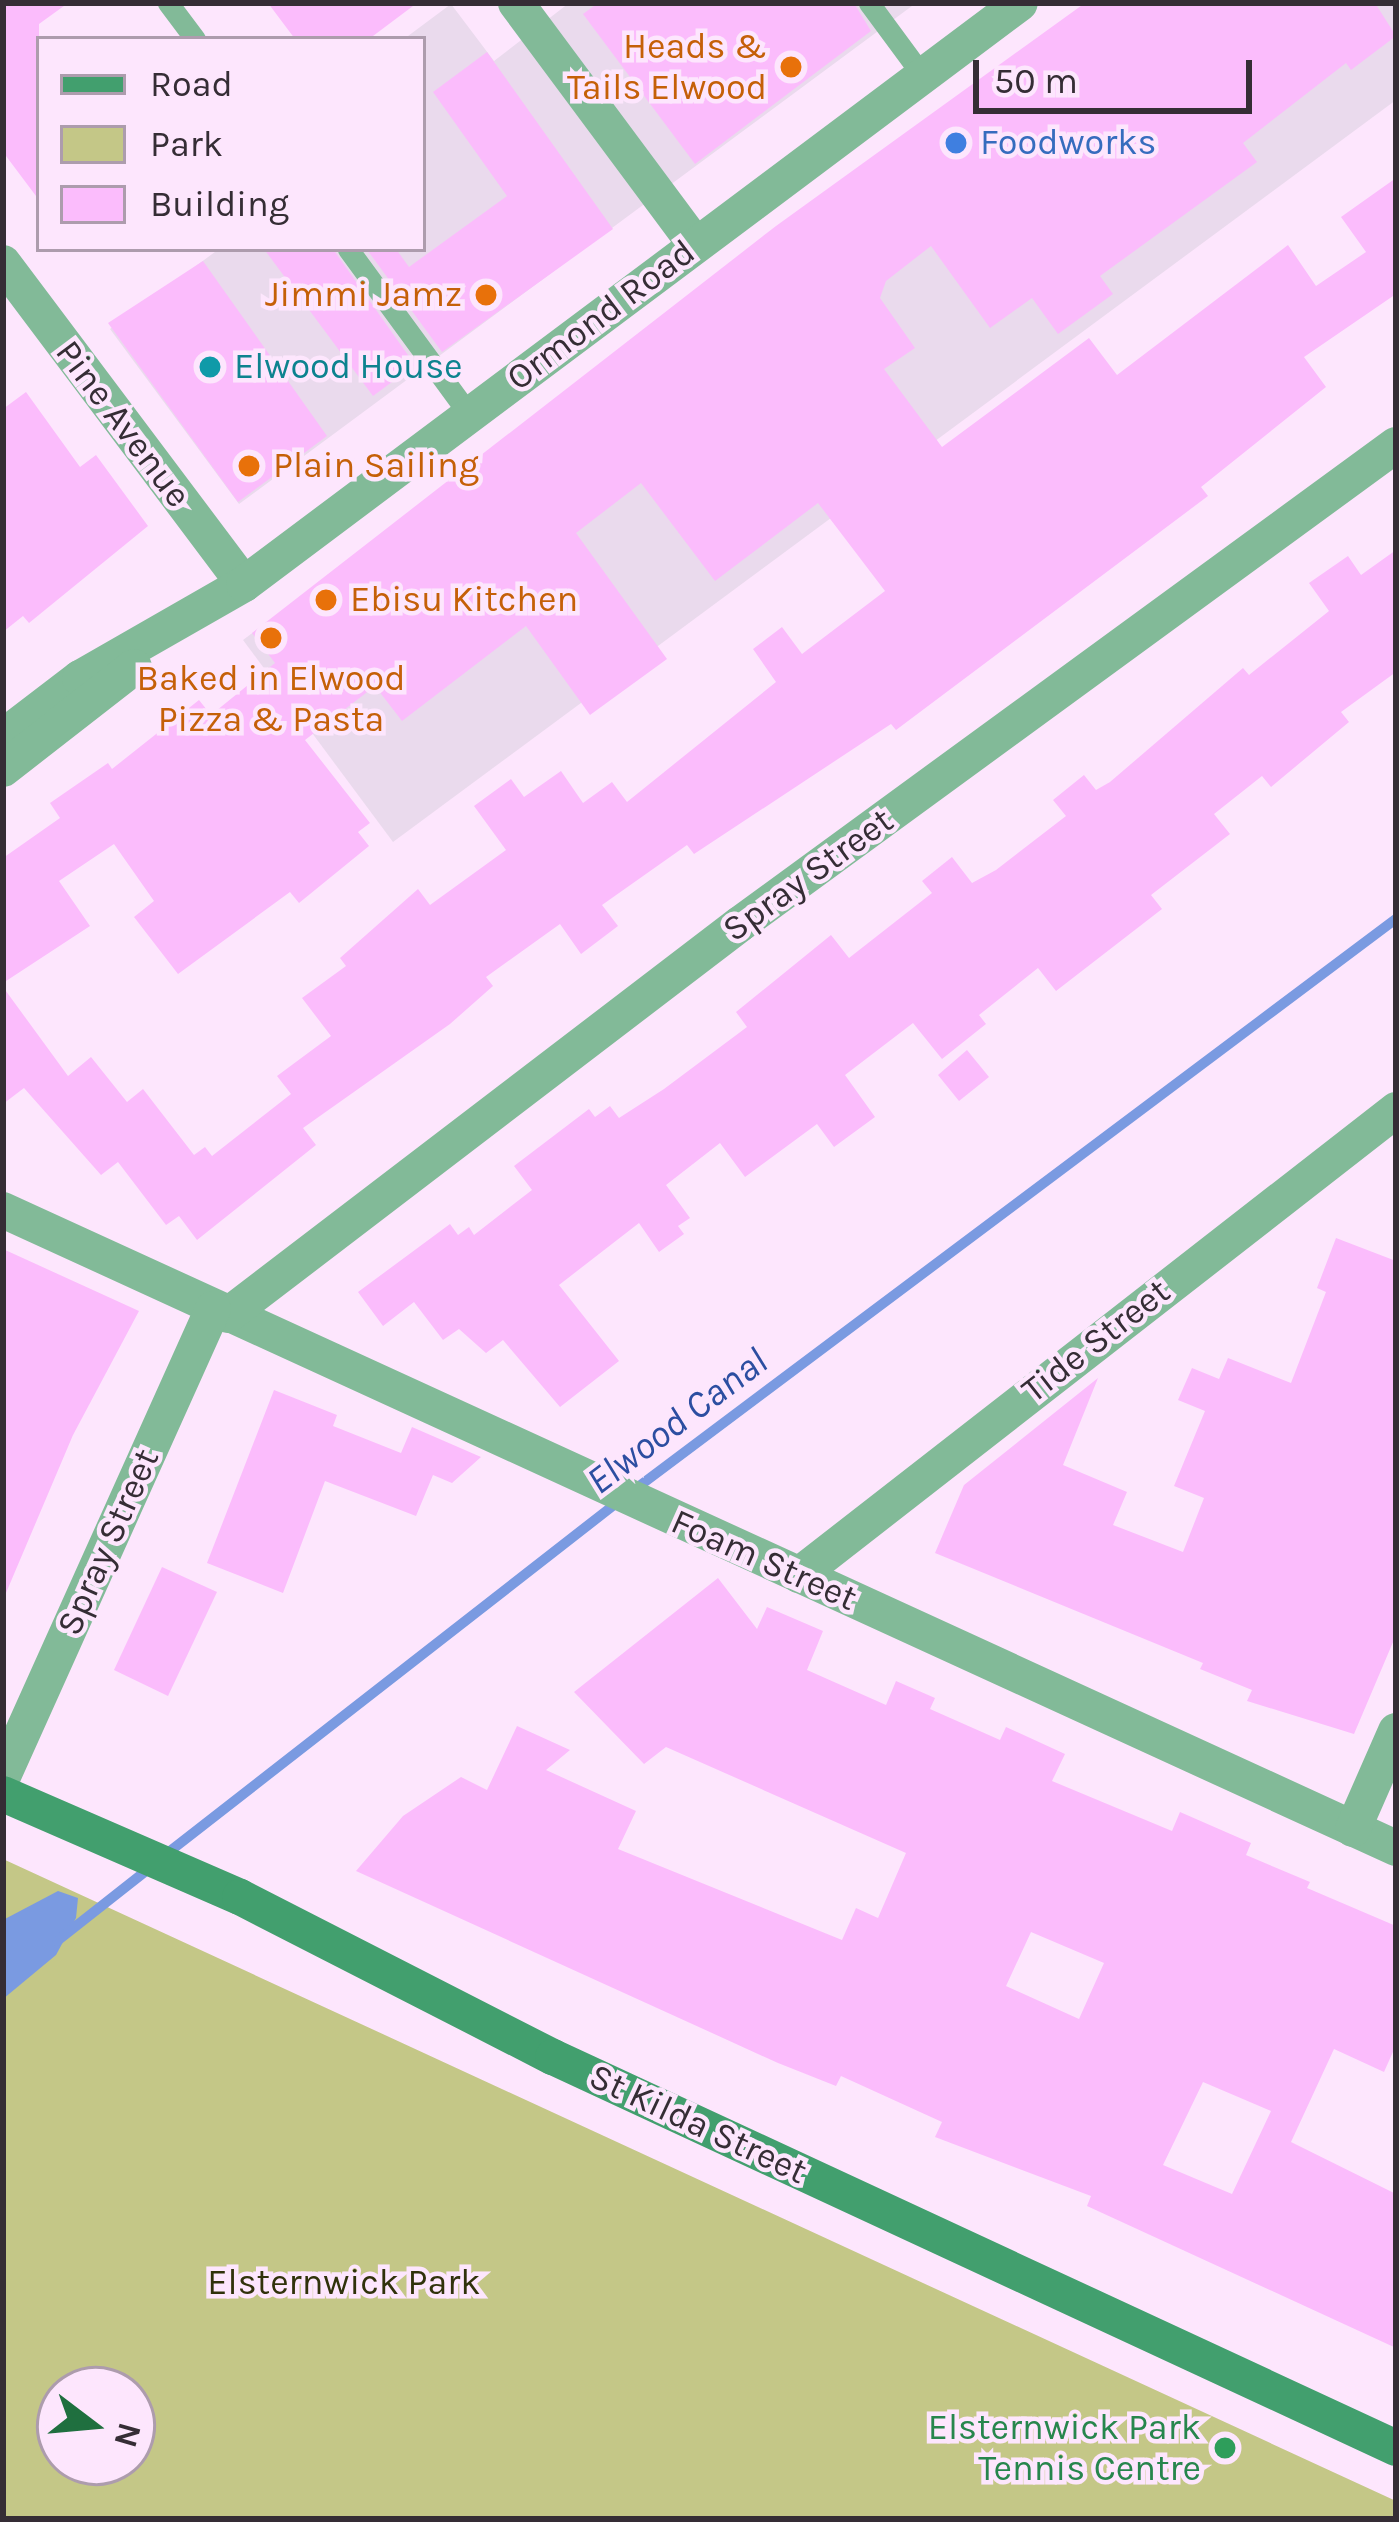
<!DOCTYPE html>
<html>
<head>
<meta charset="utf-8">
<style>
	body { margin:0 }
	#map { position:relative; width:1399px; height:2522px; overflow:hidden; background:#fde6fd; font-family:Karla,sans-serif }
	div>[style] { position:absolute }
	.commercial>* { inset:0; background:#eadaed }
	.green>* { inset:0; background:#c4c787 }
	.water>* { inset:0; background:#7a9ae1 }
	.stream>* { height:10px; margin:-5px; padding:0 5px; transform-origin:5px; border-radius:5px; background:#7a9ae1 }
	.building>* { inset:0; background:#fbbcfc }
	.service>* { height:21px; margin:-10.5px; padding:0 10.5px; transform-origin:10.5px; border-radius:10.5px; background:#82ba98 }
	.minor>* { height:36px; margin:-18px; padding:0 18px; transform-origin:18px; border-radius:18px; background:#82ba98 }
	.tertiary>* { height:36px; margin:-18px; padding:0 18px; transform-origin:18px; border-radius:18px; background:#82ba98 }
	.secondary>* { height:36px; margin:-18px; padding:0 18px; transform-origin:18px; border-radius:18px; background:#429f6e }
	.dots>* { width:33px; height:33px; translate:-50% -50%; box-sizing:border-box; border:6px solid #fde6fd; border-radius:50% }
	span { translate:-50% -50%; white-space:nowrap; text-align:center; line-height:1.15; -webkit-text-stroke:9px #fde6fd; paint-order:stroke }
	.food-label { font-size:36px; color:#c56008 }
	.right { translate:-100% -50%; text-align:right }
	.left { translate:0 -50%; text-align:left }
	.shop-label { font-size:36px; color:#366cbe }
	.street-label { font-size:36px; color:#352d35 }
	.culture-label { font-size:36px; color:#0d838f }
	.park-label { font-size:36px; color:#30310b }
	.leisure-label { font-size:36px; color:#27864d }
	.water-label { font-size:39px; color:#2c4ea1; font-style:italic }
	.frame { position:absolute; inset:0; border:6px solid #352d35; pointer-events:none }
	.legend { position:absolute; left:36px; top:36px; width:390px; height:216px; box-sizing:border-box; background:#fde6fd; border:3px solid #ad9cad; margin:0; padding:15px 21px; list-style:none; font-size:36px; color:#352d35 }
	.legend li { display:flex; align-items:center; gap:24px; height:60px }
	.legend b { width:60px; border:3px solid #ad9cad }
	.north { position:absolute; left:36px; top:2366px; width:120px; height:120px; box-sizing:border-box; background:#fde6fd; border:3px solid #ad9cad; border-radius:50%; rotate:106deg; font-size:33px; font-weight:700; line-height:48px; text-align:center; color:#352d35 }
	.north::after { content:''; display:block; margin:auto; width:42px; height:54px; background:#1f6f3f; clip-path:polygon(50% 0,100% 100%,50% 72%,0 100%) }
	.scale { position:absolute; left:973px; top:60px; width:279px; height:54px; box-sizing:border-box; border:6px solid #352d35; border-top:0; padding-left:15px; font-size:36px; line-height:42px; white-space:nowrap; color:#352d35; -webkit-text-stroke:9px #fde6fd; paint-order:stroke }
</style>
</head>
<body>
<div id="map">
	<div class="commercial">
		<i style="clip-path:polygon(569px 3px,916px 3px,239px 504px,110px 329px,219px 249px,423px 249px,423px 39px,404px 39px,451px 4px,494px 61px)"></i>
		<i style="clip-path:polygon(1103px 3px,1396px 3px,1396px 100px,393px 842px,243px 640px)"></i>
	</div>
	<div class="green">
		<i style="clip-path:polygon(evenodd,3px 1859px,1396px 2501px,1396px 2519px,3px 2519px,3px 1859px,60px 2390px,132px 2390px,132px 2462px,60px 2462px,60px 2390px)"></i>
	</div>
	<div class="water">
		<i style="clip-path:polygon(58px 1891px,78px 1898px,76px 1918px,56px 1955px,3px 1999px,3px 1920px)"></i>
	</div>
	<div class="stream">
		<i style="left:634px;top:1490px;width:952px;rotate:-36.85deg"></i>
		<i style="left:165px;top:1855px;width:576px;rotate:-37.94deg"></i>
		<i style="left:57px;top:1941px;width:120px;rotate:-38.2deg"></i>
	</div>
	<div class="building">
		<i style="clip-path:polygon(3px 3px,68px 3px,39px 24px,39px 200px,3px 152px)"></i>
		<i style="clip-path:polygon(268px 3px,417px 3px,369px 39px,295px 39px)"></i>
		<i style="clip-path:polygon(598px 3px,854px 3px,871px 31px,695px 164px,583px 14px)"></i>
		<i style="clip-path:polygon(1085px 3px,1375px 3px,1396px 36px,1351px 70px,1346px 63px,1243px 143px,1257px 162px,1100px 276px,1113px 294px,1058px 334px,1032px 298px,990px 328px,931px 246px,886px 281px,880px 298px,915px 348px,884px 369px,942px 447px,1089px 338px,1117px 375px,1288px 245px,1316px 286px,1366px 252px,1341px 217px,1396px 178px,1396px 294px,1304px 357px,1326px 387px,1201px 487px,1208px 496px,896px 730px,891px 724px,694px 854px,687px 845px,602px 905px,618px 926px,581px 954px,560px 924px,486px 977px,493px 986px,450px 1024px,303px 1128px,316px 1145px,197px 1240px,179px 1216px,166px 1225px,118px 1162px,101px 1175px,24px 1088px,3px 1104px,3px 987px,68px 1076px,91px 1057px,127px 1102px,143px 1089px,194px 1155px,205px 1147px,212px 1156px,291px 1094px,277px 1076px,331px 1036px,302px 998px,346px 966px,340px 958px,418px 889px,430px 905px,506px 850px,474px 806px,511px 779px,524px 797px,561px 771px,583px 803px,612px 782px,627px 802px,776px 682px,753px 649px,782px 627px,802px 654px,885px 591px,818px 503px,715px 581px,641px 483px,576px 533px,667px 659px,590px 715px,526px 626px,402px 721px,375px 686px,305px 740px,370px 823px,358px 832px,369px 846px,299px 903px,290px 892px,178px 974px,134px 917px,154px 901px,114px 844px,59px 881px,90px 926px,3px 983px,3px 858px,60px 818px,50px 803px,108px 763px,112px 769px,199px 700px,211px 715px,275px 663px,252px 633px,776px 226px)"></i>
		<i style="clip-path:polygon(487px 52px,613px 229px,442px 352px,368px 251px,396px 249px,409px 267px,507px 196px,433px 92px)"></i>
		<i style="clip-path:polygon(264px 249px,333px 249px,415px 365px,373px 396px)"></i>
		<i style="clip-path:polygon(203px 261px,327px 436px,238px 502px,108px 323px)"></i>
		<i style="clip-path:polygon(26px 392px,80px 467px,96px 455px,148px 526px,29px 623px,23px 616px,3px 632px,3px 409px)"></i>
		<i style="clip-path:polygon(1396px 550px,1396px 672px,1341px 712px,1349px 722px,1271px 787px,1262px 776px,1214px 814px,1230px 834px,1151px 895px,1162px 909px,1056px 991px,1038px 968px,979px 1015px,986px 1024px,942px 1059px,913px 1023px,845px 1075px,875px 1117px,834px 1147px,817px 1124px,745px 1177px,720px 1143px,666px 1185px,690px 1218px,678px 1226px,684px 1234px,659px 1252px,639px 1223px,559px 1285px,619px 1361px,560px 1407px,503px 1340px,486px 1353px,459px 1329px,443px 1340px,414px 1302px,383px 1326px,358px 1292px,450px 1224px,458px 1235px,469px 1227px,474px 1235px,532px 1190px,514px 1166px,589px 1109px,595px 1117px,610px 1106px,619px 1118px,664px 1089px,747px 1027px,736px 1012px,831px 935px,849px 958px,932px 893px,922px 881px,952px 857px,972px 883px,996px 870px,1066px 816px,1053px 800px,1084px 775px,1096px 790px,1110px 782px,1243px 668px,1249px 675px,1329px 611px,1309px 583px,1348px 556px,1361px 575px)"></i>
		<i style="clip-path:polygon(967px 1050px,989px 1077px,959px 1101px,938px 1075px)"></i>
		<i style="clip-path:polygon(1336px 1238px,1396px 1261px,1396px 1635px,1354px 1734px,1247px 1701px,1252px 1690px,1200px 1669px,1203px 1663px,935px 1553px,964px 1485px,1098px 1378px,1063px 1465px,1127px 1492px,1113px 1525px,1183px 1552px,1204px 1498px,1174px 1486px,1205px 1411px,1178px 1400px,1192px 1368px,1219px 1379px,1228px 1358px,1291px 1383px,1326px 1292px,1317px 1288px)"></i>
		<i style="clip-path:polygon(3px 1249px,139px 1311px,73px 1435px,3px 1600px)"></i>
		<i style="clip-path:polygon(274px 1390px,337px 1415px,333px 1426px,401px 1453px,412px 1427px,481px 1457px,452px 1483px,433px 1475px,416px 1516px,325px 1481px,283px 1593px,207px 1563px)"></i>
		<i style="clip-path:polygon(162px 1567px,217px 1592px,168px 1696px,114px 1670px)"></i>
		<i style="clip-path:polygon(evenodd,718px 1578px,757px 1629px,767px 1607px,823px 1631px,807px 1670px,886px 1705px,896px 1681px,935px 1698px,930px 1709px,1000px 1740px,1006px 1727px,1065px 1754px,1052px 1781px,1172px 1831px,1180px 1812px,1251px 1843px,1246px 1855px,1310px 1882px,1307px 1888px,1396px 1926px,1396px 2045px,1384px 2072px,1334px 2049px,1291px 2142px,1396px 2194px,1396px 2348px,1087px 2206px,1091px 2196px,935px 2137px,942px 2122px,841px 2076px,836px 2086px,778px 2063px,356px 1871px,403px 1816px,461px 1777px,487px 1790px,517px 1726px,570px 1750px,546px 1770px,636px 1811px,618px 1849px,842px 1940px,856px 1908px,878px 1918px,906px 1853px,666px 1747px,644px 1764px,574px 1692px,718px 1578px,1031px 1932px,1104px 1963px,1079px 2019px,1006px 1986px,1031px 1932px,718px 1578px,1203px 2082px,1271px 2111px,1232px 2194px,1163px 2165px,1203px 2082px)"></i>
	</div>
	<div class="service">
		<i style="left:168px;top:3px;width:45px;rotate:53.1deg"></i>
		<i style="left:869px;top:3px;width:89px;rotate:53.6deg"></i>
		<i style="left:348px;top:249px;width:203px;rotate:53.8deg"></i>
	</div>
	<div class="minor">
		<i style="left:516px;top:3px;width:300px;rotate:53.4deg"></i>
		<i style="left:3px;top:263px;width:401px;rotate:53.1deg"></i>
		<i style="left:3px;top:1210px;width:1532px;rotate:24.61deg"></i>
		<i style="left:228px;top:1315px;width:644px;rotate:-37.37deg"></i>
		<i style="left:740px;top:924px;width:812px;rotate:-36.14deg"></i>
		<i style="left:799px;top:1575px;width:757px;rotate:-37.91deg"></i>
		<i style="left:3px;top:1776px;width:512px;rotate:-65.79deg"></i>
		<i style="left:1353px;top:1829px;width:107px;rotate:-66.3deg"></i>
	</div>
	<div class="tertiary">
		<i style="left:3px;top:737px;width:97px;rotate:-37.5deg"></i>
		<i style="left:80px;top:678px;width:189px;rotate:-29.8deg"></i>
		<i style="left:244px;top:584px;width:969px;rotate:-36.82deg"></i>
		<i style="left:3px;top:769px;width:166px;rotate:-37.9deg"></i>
	</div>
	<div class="secondary">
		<i style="left:3px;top:1794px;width:258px;rotate:23.5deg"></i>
		<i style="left:240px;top:1897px;width:352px;rotate:27.1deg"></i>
		<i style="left:553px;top:2057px;width:929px;rotate:24.88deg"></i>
	</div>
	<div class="dots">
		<i style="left:791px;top:67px;background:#e8710a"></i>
		<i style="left:956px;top:143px;background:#3f7fe0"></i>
		<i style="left:486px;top:295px;background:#e8710a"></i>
		<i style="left:210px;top:367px;background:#0f9aa8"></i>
		<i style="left:249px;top:466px;background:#e8710a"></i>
		<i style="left:326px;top:600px;background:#e8710a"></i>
		<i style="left:271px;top:638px;background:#e8710a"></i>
		<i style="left:1225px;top:2448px;background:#2e9e5b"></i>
	</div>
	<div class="food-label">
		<span class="right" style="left:767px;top:67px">Heads &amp;<br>Tails Elwood</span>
		<span class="right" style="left:462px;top:295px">Jimmi Jamz</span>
		<span class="left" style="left:273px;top:466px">Plain Sailing</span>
		<span class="left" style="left:350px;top:600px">Ebisu Kitchen</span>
		<span style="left:271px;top:699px">Baked in Elwood<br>Pizza &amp; Pasta</span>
	</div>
	<div class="shop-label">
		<span class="left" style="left:980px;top:143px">Foodworks</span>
	</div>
	<div class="street-label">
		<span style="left:601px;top:315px;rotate:-37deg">Ormond Road</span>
		<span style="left:123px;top:424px;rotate:53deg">Pine Avenue</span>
		<span style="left:808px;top:875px;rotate:-36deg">Spray Street</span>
		<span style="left:1096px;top:1341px;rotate:-38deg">Tide Street</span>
		<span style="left:108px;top:1542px;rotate:-66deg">Spray Street</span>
		<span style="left:764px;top:1560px;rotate:24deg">Foam Street</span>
		<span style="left:698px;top:2124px;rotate:25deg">St Kilda Street</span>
	</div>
	<div class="culture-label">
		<span class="left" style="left:234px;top:367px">Elwood House</span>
	</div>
	<div class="park-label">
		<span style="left:344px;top:2283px">Elsternwick Park</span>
	</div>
	<div class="leisure-label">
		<span class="right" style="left:1201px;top:2448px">Elsternwick Park<br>Tennis Centre</span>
	</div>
	<div class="water-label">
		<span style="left:677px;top:1421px;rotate:-37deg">Elwood Canal</span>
	</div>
	<div class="frame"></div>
	<ul class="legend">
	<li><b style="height:15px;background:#429f6e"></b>Road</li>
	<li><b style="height:33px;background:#c4c787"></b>Park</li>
	<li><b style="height:33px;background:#fbbcfc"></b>Building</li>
	</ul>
	<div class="north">N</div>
	<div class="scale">50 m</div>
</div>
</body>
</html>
